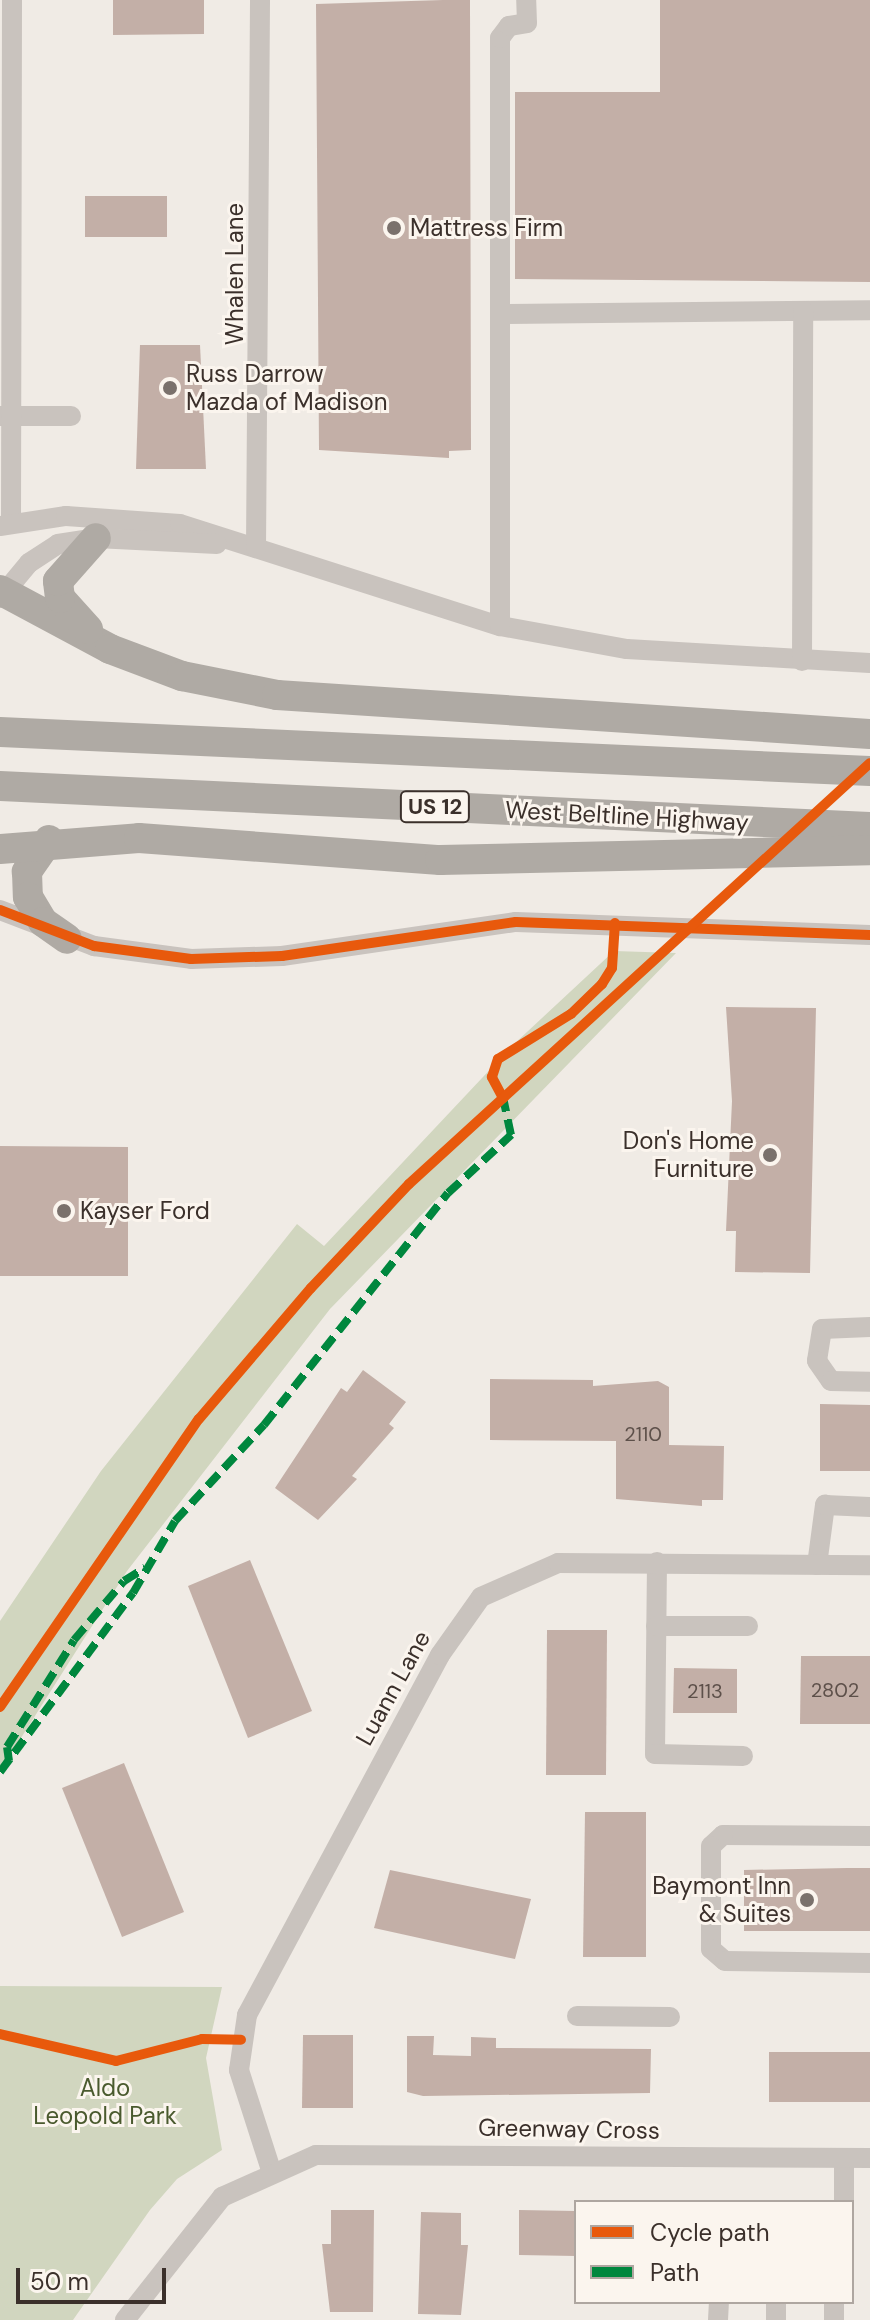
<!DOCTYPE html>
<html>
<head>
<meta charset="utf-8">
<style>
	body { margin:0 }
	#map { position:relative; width:870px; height:2320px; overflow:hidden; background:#f0ebe5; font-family:"DM Sans",sans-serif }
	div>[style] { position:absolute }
	.green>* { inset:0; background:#d1d6bf }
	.building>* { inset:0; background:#c3afa7 }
	.minor>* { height:20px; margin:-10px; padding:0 10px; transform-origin:10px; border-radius:10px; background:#c9c3be }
	.highway>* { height:30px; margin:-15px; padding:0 15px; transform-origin:15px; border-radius:15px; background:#afaaa4 }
	.quiet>* { height:8px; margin-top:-4px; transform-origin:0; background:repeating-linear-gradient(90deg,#00873e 0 16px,transparent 0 24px) }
	.cycleway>* { height:10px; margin:-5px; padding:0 5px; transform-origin:5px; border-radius:5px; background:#e8590c }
	.dots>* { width:22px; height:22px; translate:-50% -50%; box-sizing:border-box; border:4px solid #fbf5ee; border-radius:50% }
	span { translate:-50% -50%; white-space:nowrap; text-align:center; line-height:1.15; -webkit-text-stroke:6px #fbf5ee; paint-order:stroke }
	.number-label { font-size:20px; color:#5d504a }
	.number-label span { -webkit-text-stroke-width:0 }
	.shield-label span { padding:2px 6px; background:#fbf5ee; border:2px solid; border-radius:6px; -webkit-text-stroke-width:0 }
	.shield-label { font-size:22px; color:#3b302b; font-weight:700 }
	.poi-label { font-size:24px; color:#3b302b }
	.left { translate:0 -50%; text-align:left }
	.right { translate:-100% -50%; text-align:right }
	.street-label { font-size:24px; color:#3b302b }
	.park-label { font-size:24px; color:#4a5a2e }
	.legend { position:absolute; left:574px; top:2200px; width:280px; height:104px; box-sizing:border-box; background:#fbf5ee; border:2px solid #aea6a0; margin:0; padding:10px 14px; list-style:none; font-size:24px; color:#3b302b }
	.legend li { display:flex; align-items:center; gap:16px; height:40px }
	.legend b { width:40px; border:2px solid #aea6a0 }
	.scale { position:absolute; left:16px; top:2268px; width:150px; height:36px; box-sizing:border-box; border:4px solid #3b302b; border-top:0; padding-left:10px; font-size:24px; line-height:28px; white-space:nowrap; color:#3b302b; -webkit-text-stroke:6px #fbf5ee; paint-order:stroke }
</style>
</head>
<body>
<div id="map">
	<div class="green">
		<i style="clip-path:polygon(614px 951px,676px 953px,330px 1309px,127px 1571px,0 1771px,0 1621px,101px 1471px,297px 1224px,324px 1246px,513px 1045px)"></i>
		<i style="clip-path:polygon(0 1986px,222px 1987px,206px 2058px,222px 2150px,177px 2179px,150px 2210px,73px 2320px,0 2320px)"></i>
	</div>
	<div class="building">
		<i style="clip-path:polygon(113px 0,204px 0,204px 34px,113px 35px)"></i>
		<i style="clip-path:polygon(443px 0,470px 0,471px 450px,449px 451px,449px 458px,319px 450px,316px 4px)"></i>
		<i style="clip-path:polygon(660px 0,870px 0,870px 282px,515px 279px,515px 92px,660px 92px)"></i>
		<i style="clip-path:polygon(85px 196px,167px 196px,167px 237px,85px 237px)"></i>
		<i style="clip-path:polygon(140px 345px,200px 345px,206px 469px,136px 469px)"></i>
		<i style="clip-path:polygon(726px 1007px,816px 1008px,810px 1273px,735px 1272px,736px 1231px,726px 1231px,732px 1101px)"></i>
		<i style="clip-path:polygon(0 1146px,128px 1147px,128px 1276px,0 1276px)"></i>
		<i style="clip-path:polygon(363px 1370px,406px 1402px,389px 1424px,394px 1428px,352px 1476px,357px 1479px,318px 1520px,275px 1488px,341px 1388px,347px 1392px)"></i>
		<i style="clip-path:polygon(490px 1379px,593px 1380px,593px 1386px,658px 1381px,669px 1387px,669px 1445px,724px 1446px,723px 1500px,702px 1500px,702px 1506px,616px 1499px,616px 1441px,490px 1440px)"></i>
		<i style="clip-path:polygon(820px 1404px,870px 1405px,870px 1471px,820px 1471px)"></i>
		<i style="clip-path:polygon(250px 1560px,312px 1711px,248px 1738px,188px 1586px)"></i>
		<i style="clip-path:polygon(547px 1630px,607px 1630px,606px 1775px,546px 1775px)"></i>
		<i style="clip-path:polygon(801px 1656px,870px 1656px,870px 1724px,800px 1724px)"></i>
		<i style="clip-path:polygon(674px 1668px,737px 1669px,737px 1713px,673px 1713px)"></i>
		<i style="clip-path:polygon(124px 1763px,184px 1912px,122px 1937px,62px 1788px)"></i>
		<i style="clip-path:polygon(585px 1812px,646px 1812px,646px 1957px,583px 1957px)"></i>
		<i style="clip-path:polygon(847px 1868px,870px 1868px,870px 1931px,744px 1931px,744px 1870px)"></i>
		<i style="clip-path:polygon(390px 1870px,531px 1899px,515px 1959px,374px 1928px)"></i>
		<i style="clip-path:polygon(303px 2035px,353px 2035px,353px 2108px,302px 2108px)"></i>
		<i style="clip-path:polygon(407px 2036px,434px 2036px,433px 2055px,471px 2056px,471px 2037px,496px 2038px,496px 2048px,651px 2049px,650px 2093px,423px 2096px,407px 2092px)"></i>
		<i style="clip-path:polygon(769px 2052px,870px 2052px,870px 2102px,769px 2102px)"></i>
		<i style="clip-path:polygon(331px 2210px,374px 2210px,373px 2312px,330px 2312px,322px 2244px,331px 2244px)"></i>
		<i style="clip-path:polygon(519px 2210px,576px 2211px,576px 2256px,519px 2255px)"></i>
		<i style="clip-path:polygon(421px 2212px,461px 2213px,461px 2245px,468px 2245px,461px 2315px,418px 2314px)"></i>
	</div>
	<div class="minor">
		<i style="left:500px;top:314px;width:370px;rotate:-0.6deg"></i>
		<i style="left:0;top:416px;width:71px"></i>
		<i style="left:11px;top:523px;width:523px;rotate:-89.89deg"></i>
		<i style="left:0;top:526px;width:67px;rotate:-8.6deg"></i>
		<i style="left:66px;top:516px;width:114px;rotate:4deg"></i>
		<i style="left:180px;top:524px;width:336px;rotate:17.7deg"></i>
		<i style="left:500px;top:626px;width:129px;rotate:10.3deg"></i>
		<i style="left:627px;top:649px;width:243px;rotate:3.3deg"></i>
		<i style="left:256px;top:548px;width:548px;rotate:-89.58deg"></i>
		<i style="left:0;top:598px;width:45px;rotate:-50.4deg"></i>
		<i style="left:29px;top:563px;width:35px;rotate:-33deg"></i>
		<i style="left:58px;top:544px;width:38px;rotate:-9deg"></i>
		<i style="left:96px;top:538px;width:121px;rotate:2.8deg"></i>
		<i style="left:500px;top:626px;width:588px;rotate:-90deg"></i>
		<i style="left:500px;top:38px;width:15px;rotate:-53deg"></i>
		<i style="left:509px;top:26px;width:18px;rotate:-9deg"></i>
		<i style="left:527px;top:23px;width:23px;rotate:-92deg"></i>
		<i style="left:802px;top:661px;width:350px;rotate:-89.8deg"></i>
		<i style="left:0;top:910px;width:101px;rotate:21deg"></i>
		<i style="left:94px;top:946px;width:98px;rotate:7.6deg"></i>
		<i style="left:191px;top:959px;width:91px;rotate:-1.9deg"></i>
		<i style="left:282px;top:956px;width:236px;rotate:-8.3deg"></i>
		<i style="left:516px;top:922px;width:354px;rotate:2.1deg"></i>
		<i style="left:870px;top:1327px;width:48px;rotate:177.6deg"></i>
		<i style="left:822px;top:1329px;width:32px;rotate:99deg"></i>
		<i style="left:817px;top:1361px;width:24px;rotate:55deg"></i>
		<i style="left:831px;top:1381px;width:39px;rotate:1deg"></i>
		<i style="left:657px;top:1562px;width:192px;rotate:90.6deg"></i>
		<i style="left:655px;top:1754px;width:88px;rotate:1.3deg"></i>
		<i style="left:817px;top:1565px;width:61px;rotate:-82.4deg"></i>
		<i style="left:825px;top:1505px;width:45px;rotate:2.5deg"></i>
		<i style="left:656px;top:1626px;width:92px"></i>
		<i style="left:870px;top:1836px;width:147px;rotate:-179.6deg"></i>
		<i style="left:723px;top:1835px;width:16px;rotate:137deg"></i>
		<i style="left:711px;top:1846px;width:103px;rotate:90deg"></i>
		<i style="left:711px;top:1949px;width:18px;rotate:41deg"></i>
		<i style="left:725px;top:1961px;width:145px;rotate:0.8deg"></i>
		<i style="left:577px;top:2016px;width:93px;rotate:0.6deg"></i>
		<i style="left:844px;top:2158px;width:44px;rotate:90deg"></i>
		<i style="left:272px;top:2173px;width:108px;rotate:-107.8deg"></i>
		<i style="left:239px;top:2070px;width:56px;rotate:-81.7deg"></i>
		<i style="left:247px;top:2015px;width:408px;rotate:-61.8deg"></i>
		<i style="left:440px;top:1655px;width:71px;rotate:-54.7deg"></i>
		<i style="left:481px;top:1597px;width:84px;rotate:-23.8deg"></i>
		<i style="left:558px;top:1563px;width:312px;rotate:0.4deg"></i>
		<i style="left:776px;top:2302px;width:18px;rotate:90deg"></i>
		<i style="left:834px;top:2302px;width:18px;rotate:90deg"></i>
		<i style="left:125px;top:2320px;width:157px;rotate:-51.7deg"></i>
		<i style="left:222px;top:2197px;width:103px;rotate:-24.1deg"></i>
		<i style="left:316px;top:2155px;width:554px;rotate:0.31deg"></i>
		<i style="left:718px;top:2320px;width:18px;rotate:-87deg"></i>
	</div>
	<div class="highway">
		<i style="left:0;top:590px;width:125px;rotate:28.2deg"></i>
		<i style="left:110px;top:649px;width:77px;rotate:20.6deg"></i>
		<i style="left:182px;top:676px;width:97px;rotate:11.3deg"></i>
		<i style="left:277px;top:695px;width:594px;rotate:3.76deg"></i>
		<i style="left:88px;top:629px;width:42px;rotate:-132.1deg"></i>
		<i style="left:60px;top:598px;width:17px;rotate:-97deg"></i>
		<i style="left:58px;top:581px;width:57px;rotate:-48.5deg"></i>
		<i style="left:0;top:732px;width:871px;rotate:2.57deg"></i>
		<i style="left:0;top:786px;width:871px;rotate:2.7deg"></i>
		<i style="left:49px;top:840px;width:39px;rotate:125deg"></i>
		<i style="left:27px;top:872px;width:25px;rotate:88deg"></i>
		<i style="left:28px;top:897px;width:29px;rotate:59deg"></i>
		<i style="left:43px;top:922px;width:29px;rotate:35deg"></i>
		<i style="left:0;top:849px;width:139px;rotate:-4.5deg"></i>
		<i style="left:139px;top:838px;width:302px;rotate:4.2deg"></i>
		<i style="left:440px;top:860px;width:430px;rotate:-1.3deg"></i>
	</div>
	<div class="quiet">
		<i style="left:9px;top:1761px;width:14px;rotate:-98deg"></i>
		<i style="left:7px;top:1747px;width:126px;rotate:-57.9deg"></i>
		<i style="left:74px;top:1640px;width:77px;rotate:-49.7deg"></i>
		<i style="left:124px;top:1581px;width:25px;rotate:-32deg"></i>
		<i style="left:0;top:1772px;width:223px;rotate:-53.4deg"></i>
		<i style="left:133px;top:1593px;width:83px;rotate:-59.7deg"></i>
		<i style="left:175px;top:1521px;width:131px;rotate:-47.2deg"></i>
		<i style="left:264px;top:1425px;width:296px;rotate:-51.6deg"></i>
		<i style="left:448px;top:1193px;width:86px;rotate:-42.6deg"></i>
		<i style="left:511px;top:1135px;width:38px;rotate:-102deg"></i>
	</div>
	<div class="cycleway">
		<i style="left:0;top:910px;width:101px;rotate:21deg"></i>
		<i style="left:94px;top:946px;width:98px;rotate:7.6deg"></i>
		<i style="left:191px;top:959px;width:91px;rotate:-1.9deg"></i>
		<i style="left:282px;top:956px;width:236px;rotate:-8.3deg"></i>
		<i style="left:516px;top:922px;width:354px;rotate:2.1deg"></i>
		<i style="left:503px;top:1098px;width:24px;rotate:-118deg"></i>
		<i style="left:492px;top:1077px;width:19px;rotate:-72deg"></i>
		<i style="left:498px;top:1059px;width:86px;rotate:-31.7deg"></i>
		<i style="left:571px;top:1014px;width:43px;rotate:-44.1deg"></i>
		<i style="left:602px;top:984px;width:19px;rotate:-58deg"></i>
		<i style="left:612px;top:968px;width:45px;rotate:-86.2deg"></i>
		<i style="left:0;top:1707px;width:350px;rotate:-55.4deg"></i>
		<i style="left:199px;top:1419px;width:172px;rotate:-49.5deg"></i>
		<i style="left:311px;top:1288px;width:143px;rotate:-46.7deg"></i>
		<i style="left:409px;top:1184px;width:624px;rotate:-42.4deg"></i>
		<i style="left:0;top:2034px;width:119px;rotate:13.1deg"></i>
		<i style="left:116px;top:2061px;width:89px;rotate:-14.3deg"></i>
		<i style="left:202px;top:2039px;width:39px;rotate:1deg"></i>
	</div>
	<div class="dots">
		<i style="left:394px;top:228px;background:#7a716c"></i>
		<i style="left:170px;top:388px;background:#7a716c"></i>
		<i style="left:770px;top:1155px;background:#7a716c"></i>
		<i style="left:64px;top:1211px;background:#7a716c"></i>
		<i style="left:807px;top:1900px;background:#7a716c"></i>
	</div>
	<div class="number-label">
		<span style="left:643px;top:1434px">2110</span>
		<span style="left:835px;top:1690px">2802</span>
		<span style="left:705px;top:1691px">2113</span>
	</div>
	<div class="shield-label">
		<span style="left:435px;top:807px">US 12</span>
	</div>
	<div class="poi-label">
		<span class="left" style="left:410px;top:228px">Mattress Firm</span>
		<span class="left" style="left:186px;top:388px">Russ Darrow<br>Mazda of Madison</span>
		<span class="right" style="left:754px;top:1155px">Don's Home<br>Furniture</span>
		<span class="left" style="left:80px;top:1211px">Kayser Ford</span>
		<span class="right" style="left:791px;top:1900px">Baymont Inn<br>&amp; Suites</span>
	</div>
	<div class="street-label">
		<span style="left:235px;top:274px;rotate:-90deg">Whalen Lane</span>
		<span style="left:627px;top:816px;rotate:3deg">West Beltline Highway</span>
		<span style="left:393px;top:1688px;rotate:-61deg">Luann Lane</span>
		<span style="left:569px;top:2129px;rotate:1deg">Greenway Cross</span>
	</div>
	<div class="park-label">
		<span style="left:105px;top:2102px">Aldo<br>Leopold Park</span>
	</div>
	<ul class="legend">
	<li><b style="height:10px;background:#e8590c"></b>Cycle path</li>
	<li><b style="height:10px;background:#00873e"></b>Path</li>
	</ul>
	<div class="scale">50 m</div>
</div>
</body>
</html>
